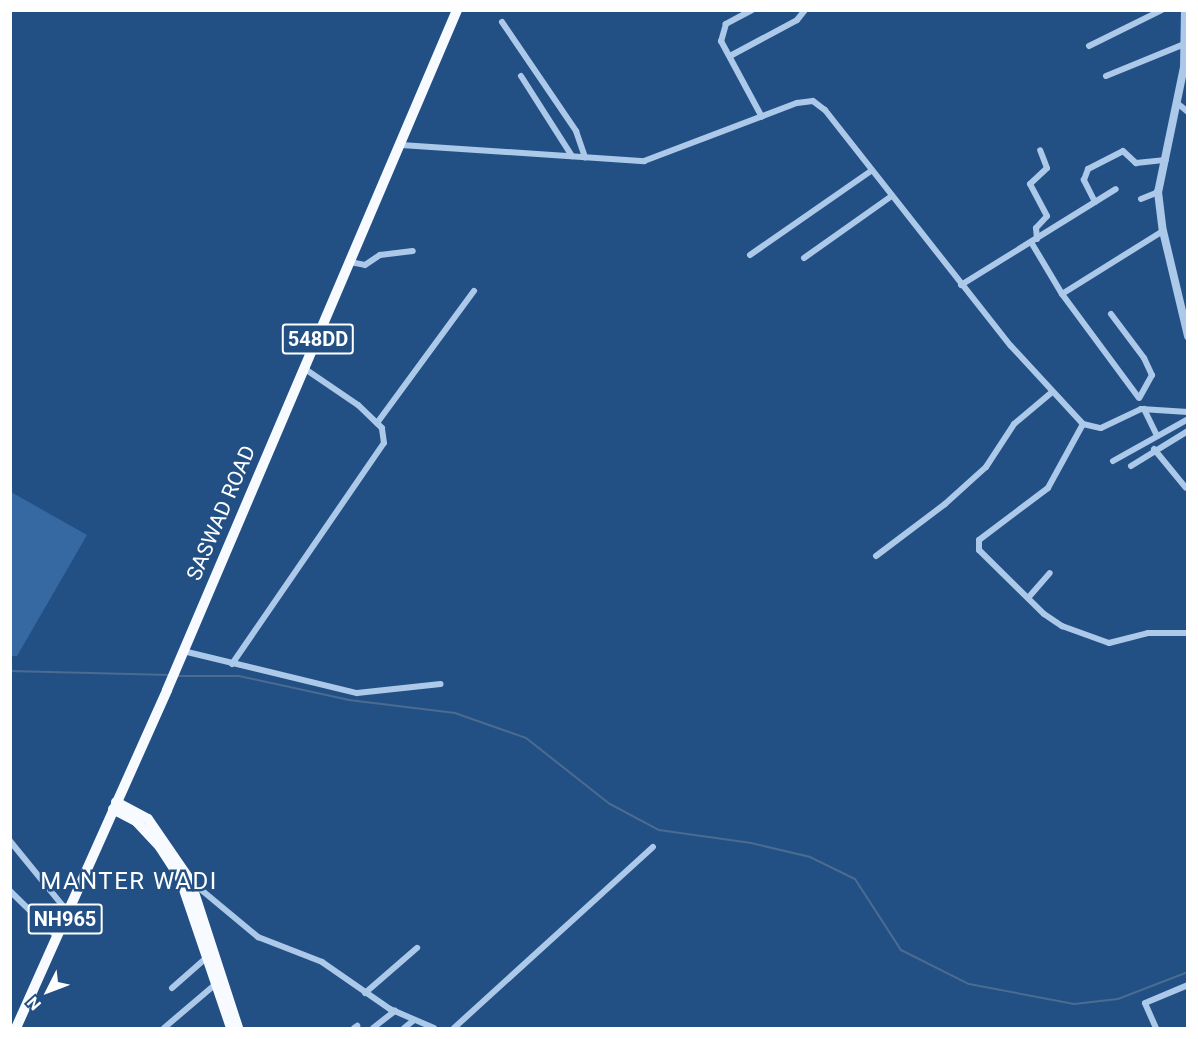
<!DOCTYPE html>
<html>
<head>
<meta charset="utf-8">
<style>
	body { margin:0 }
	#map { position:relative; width:1198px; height:1039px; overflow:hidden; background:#225085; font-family:Roboto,sans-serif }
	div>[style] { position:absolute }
	.green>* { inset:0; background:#3669a2 }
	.stream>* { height:2px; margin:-1px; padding:0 1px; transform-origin:1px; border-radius:1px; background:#4b6b91 }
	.minor>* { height:6px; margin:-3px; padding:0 3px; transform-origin:3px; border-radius:3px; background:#acc9e9 }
	.tertiary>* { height:8px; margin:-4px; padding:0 4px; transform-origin:4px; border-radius:4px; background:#acc9e9 }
	.trunk>* { height:10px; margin:-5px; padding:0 5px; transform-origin:5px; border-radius:5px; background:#f7fafe }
	span { translate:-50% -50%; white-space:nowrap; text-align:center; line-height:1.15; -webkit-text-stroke:5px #225085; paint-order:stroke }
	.shield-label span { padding:2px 4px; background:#225085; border:2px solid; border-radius:4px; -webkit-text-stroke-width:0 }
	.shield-label { font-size:20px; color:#fff; font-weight:700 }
	.street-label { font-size:21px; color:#fff }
	.quarter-label { font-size:24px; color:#fff; letter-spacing:1.5px }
	.frame { position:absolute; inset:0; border:12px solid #fff; pointer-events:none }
	.north { position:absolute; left:18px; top:961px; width:60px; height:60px; -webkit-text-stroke:4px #225085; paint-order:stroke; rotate:228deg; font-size:16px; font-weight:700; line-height:24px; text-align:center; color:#fff }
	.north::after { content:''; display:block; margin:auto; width:21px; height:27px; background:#fff; clip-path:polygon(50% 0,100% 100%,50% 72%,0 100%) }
</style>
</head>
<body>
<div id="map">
	<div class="green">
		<i style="clip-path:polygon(11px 492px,87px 535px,17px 656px,10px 656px)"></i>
	</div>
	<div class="stream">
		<i style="left:10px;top:671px;width:160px;rotate:1.4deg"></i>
		<i style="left:176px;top:676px;width:63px"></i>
		<i style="left:239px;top:676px;width:113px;rotate:12.3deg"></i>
		<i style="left:349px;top:700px;width:107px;rotate:7deg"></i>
		<i style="left:455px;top:713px;width:75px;rotate:19.4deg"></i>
		<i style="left:526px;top:738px;width:107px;rotate:38.2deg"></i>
		<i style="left:610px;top:804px;width:55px;rotate:28deg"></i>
		<i style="left:659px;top:830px;width:93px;rotate:8deg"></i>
		<i style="left:751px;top:843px;width:61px;rotate:13.3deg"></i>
		<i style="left:810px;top:857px;width:50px;rotate:26.1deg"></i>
		<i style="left:855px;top:879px;width:85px;rotate:57.1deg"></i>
		<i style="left:901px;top:950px;width:76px;rotate:26.6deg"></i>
		<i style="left:969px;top:984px;width:107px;rotate:10.8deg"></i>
		<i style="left:1074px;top:1004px;width:44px;rotate:-6.5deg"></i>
		<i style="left:1118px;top:999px;width:75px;rotate:-21.1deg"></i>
	</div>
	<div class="minor">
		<i style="left:752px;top:10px;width:30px;rotate:152deg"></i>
		<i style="left:726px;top:24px;width:18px;rotate:106deg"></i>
		<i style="left:721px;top:41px;width:86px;rotate:61.7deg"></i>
		<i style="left:502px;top:22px;width:132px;rotate:55.8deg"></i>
		<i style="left:576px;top:131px;width:28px;rotate:71deg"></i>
		<i style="left:1089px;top:46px;width:81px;rotate:-26.3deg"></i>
		<i style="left:730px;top:56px;width:76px;rotate:-28.2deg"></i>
		<i style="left:797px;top:20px;width:13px;rotate:-51deg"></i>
		<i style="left:521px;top:76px;width:95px;rotate:57.5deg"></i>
		<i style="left:1106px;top:76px;width:87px;rotate:-22.2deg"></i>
		<i style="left:1177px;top:103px;width:14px;rotate:39deg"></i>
		<i style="left:401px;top:145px;width:244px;rotate:3.8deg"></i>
		<i style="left:644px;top:161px;width:164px;rotate:-20.8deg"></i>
		<i style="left:797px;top:103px;width:16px;rotate:-7deg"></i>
		<i style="left:813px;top:101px;width:15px;rotate:37deg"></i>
		<i style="left:825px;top:110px;width:300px;rotate:51.8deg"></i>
		<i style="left:1011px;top:346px;width:106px;rotate:47.3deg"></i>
		<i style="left:1083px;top:424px;width:18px;rotate:13deg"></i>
		<i style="left:1101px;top:428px;width:44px;rotate:-25.4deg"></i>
		<i style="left:1141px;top:409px;width:47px;rotate:3.7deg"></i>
		<i style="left:1141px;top:199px;width:18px;rotate:-22deg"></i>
		<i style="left:1095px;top:202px;width:25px;rotate:-117deg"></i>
		<i style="left:1084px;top:180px;width:12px;rotate:-70deg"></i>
		<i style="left:1088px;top:169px;width:39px;rotate:-27deg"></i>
		<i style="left:1123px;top:151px;width:18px;rotate:43deg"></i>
		<i style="left:1136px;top:163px;width:30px;rotate:-6deg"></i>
		<i style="left:1037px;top:239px;width:11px;rotate:-95deg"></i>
		<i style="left:1036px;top:228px;width:16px;rotate:-47deg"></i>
		<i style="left:1047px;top:216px;width:36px;rotate:-118deg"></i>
		<i style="left:1030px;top:184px;width:23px;rotate:-43deg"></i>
		<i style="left:1047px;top:168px;width:19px;rotate:-111deg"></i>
		<i style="left:1031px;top:242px;width:61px;rotate:59.2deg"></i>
		<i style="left:1062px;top:294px;width:129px;rotate:53.5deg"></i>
		<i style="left:750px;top:255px;width:147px;rotate:-34.8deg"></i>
		<i style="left:804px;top:258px;width:105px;rotate:-35.3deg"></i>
		<i style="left:350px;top:262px;width:15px;rotate:11deg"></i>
		<i style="left:365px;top:265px;width:18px;rotate:-34deg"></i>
		<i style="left:380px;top:255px;width:33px;rotate:-7deg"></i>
		<i style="left:961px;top:285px;width:182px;rotate:-31.8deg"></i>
		<i style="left:1062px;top:294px;width:119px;rotate:-32deg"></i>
		<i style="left:1111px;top:314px;width:55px;rotate:53.1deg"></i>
		<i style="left:1144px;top:358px;width:19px;rotate:65deg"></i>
		<i style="left:1152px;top:375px;width:26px;rotate:119deg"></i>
		<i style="left:1144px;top:409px;width:30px;rotate:64deg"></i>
		<i style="left:377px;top:423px;width:164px;rotate:-53.7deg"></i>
		<i style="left:1083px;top:424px;width:73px;rotate:118.7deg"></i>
		<i style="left:1048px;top:488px;width:86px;rotate:143deg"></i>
		<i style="left:979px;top:540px;width:10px;rotate:90deg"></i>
		<i style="left:979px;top:550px;width:91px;rotate:44.6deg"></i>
		<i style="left:1044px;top:614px;width:22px;rotate:34deg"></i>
		<i style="left:1062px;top:626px;width:50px;rotate:19.9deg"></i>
		<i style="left:1109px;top:643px;width:40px;rotate:-14.4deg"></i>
		<i style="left:1148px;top:633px;width:40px"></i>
		<i style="left:1154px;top:449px;width:50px;rotate:50.6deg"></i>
		<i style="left:1113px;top:461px;width:86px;rotate:-29.2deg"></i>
		<i style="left:1131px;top:466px;width:67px;rotate:-31.6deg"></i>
		<i style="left:876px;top:556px;width:86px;rotate:-37deg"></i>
		<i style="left:945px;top:504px;width:55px;rotate:-42.1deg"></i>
		<i style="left:986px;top:467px;width:51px;rotate:-56.9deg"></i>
		<i style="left:1014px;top:424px;width:48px;rotate:-40deg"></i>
		<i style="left:1028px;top:598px;width:33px;rotate:-49deg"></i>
		<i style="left:183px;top:651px;width:179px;rotate:13.6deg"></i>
		<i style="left:357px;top:693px;width:84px;rotate:-6.1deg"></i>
		<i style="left:232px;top:664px;width:268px;rotate:-55.5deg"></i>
		<i style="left:384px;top:443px;width:15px;rotate:-98deg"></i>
		<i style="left:382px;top:428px;width:33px;rotate:-136deg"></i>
		<i style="left:358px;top:405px;width:64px;rotate:-145.8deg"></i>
		<i style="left:10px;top:841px;width:92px;rotate:50.8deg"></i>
		<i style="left:193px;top:883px;width:85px;rotate:39.7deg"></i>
		<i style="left:258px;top:937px;width:69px;rotate:21.3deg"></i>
		<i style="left:322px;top:962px;width:83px;rotate:34.7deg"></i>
		<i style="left:390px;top:1009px;width:48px;rotate:23.4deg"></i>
		<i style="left:10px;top:891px;width:66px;rotate:44.4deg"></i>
		<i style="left:172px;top:988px;width:45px;rotate:-41.4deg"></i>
		<i style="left:365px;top:993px;width:69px;rotate:-40.9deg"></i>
		<i style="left:164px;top:1028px;width:71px;rotate:-40.4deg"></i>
		<i style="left:354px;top:1028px;width:4px;rotate:-34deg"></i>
		<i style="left:373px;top:1028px;width:28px;rotate:-38deg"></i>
		<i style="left:404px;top:1028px;width:11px;rotate:-38deg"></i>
		<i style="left:454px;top:1028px;width:269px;rotate:-42.3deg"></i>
		<i style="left:1156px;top:1028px;width:27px;rotate:-114deg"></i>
		<i style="left:1145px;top:1003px;width:47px;rotate:-22.7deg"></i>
	</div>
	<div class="tertiary">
		<i style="left:1185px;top:10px;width:57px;rotate:91deg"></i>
		<i style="left:1184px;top:67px;width:128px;rotate:101.7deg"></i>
		<i style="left:1158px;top:192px;width:39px;rotate:83deg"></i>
		<i style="left:1163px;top:231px;width:108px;rotate:76.6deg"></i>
	</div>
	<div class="trunk">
		<i style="left:116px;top:802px;width:36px;rotate:28deg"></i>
		<i style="left:148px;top:819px;width:74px;rotate:55.5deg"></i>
		<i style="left:190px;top:880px;width:156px;rotate:72deg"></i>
		<i style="left:113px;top:809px;width:26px;rotate:28deg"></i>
		<i style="left:136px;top:821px;width:35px;rotate:47deg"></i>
		<i style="left:160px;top:847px;width:37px;rotate:57deg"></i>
		<i style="left:180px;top:878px;width:158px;rotate:71.2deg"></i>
		<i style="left:16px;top:1028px;width:370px;rotate:-65.9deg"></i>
		<i style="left:167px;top:690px;width:739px;rotate:-66.9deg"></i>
	</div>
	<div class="shield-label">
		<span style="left:318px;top:339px">548DD</span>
		<span style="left:65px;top:919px">NH965</span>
	</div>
	<div class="street-label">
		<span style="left:221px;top:513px;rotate:-67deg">SASWAD ROAD</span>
	</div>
	<div class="quarter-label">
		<span style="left:129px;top:882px">MANTER WADI</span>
	</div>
	<div class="frame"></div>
	<div class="north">N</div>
</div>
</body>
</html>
